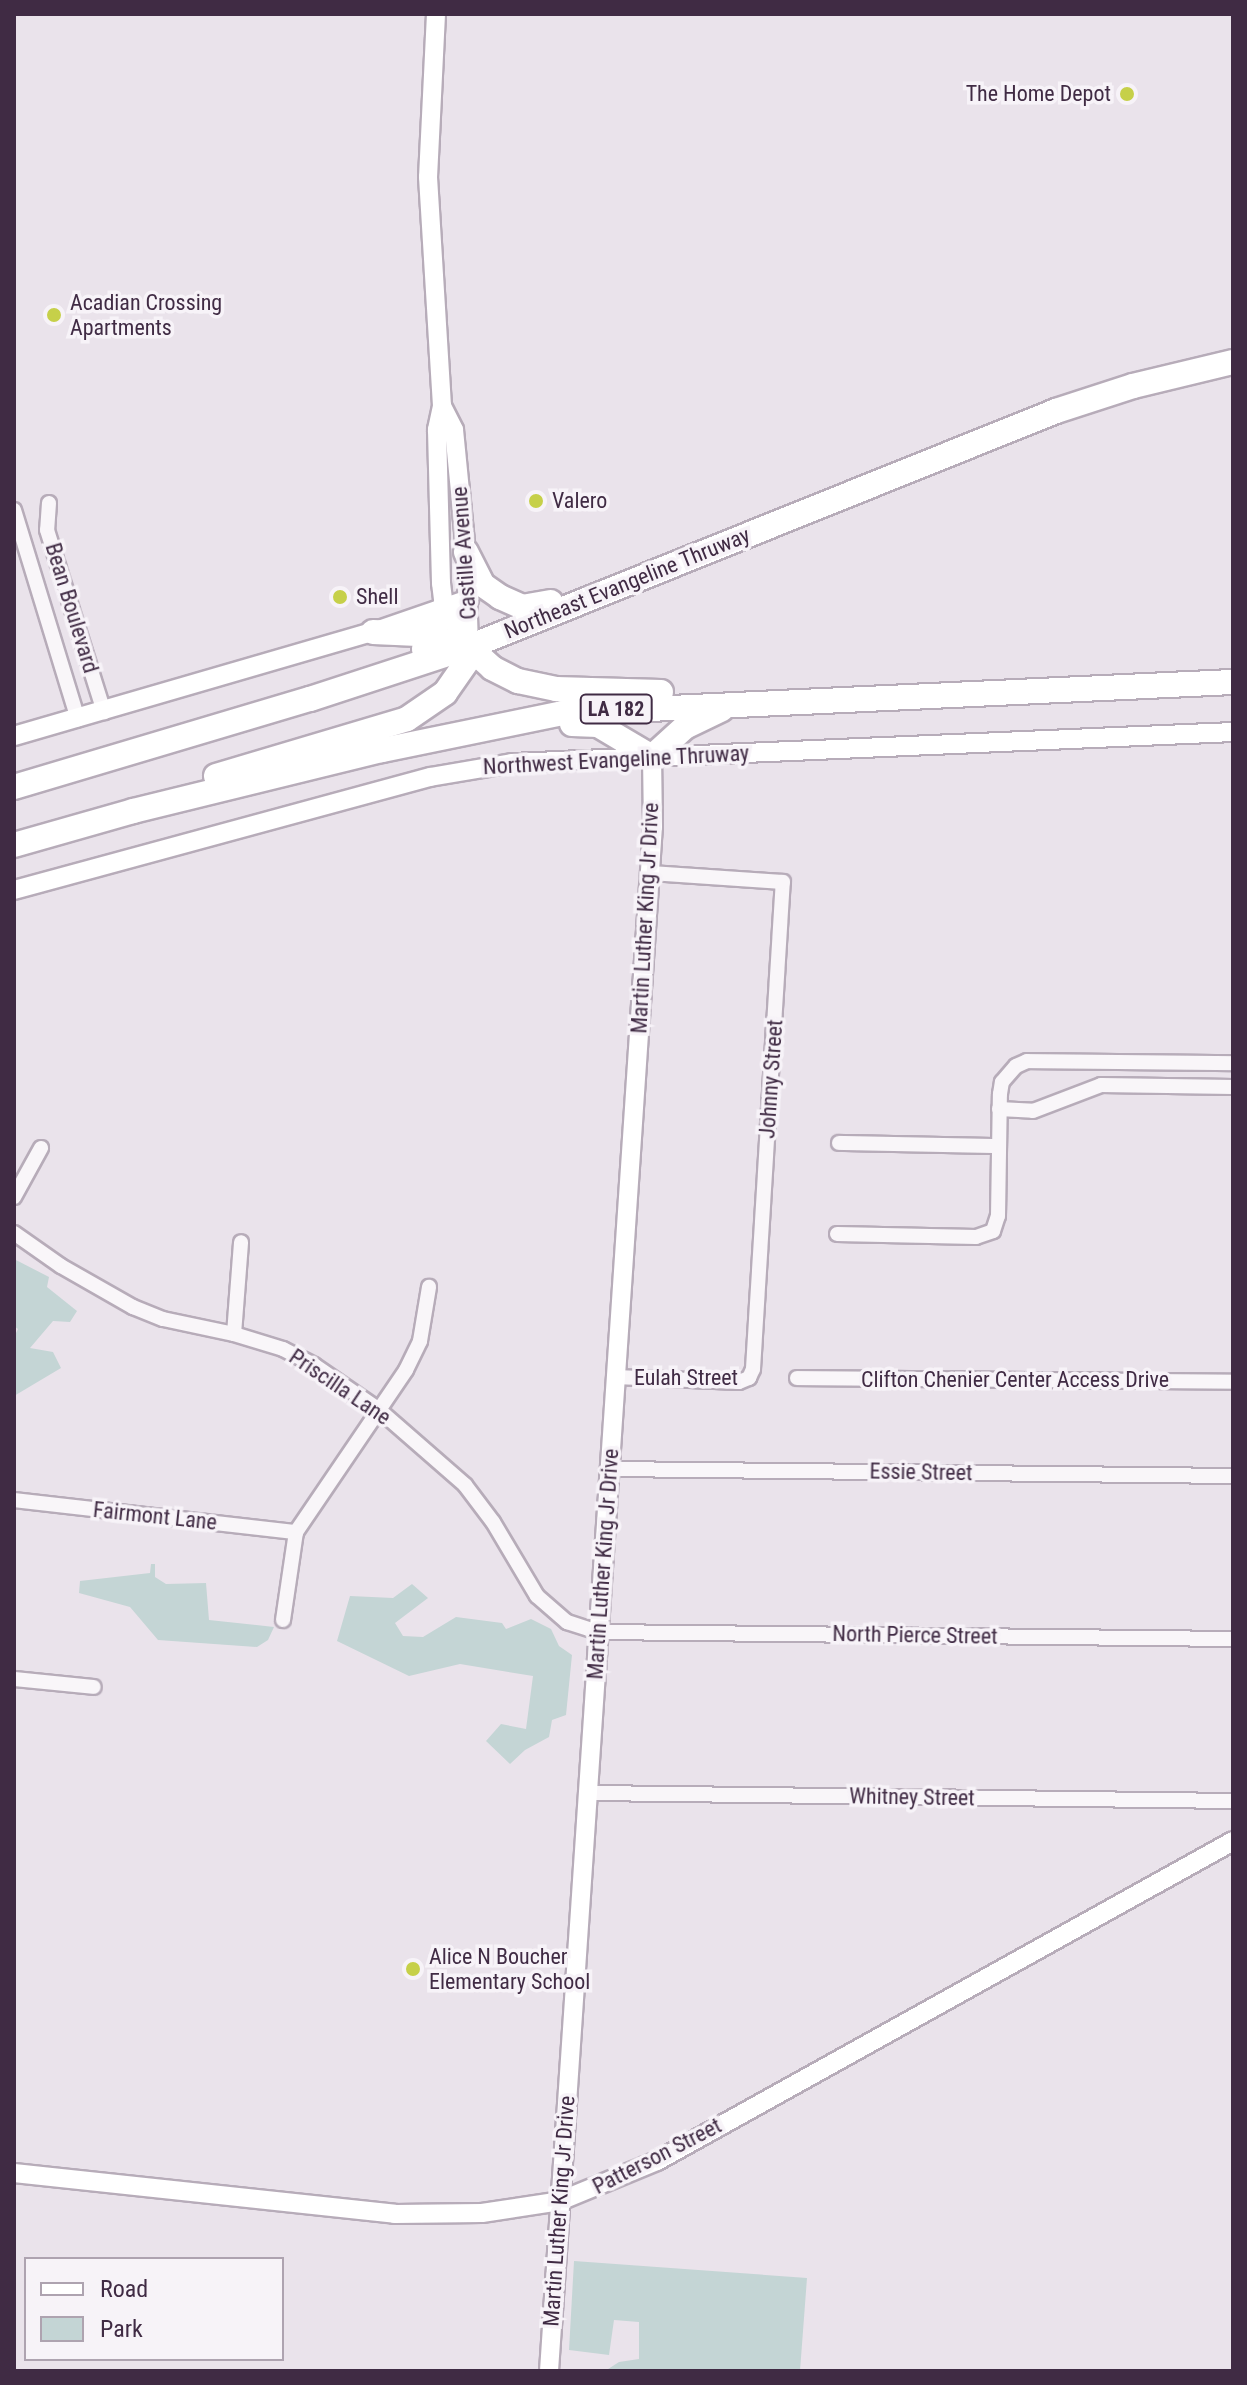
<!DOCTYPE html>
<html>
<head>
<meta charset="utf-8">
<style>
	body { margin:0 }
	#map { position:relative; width:1247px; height:2385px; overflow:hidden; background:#eae3eb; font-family:"Roboto Condensed",sans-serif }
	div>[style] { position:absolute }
	.green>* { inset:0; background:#c4d5d5 }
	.roads { filter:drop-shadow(2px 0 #b7acb9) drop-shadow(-2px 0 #b7acb9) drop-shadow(0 2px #b7acb9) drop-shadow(0 -2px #b7acb9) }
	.street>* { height:14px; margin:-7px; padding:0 7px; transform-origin:7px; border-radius:7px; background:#f9f6f9 }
	.secondary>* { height:18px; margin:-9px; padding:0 9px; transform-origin:9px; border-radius:9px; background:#fff }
	.highway>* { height:24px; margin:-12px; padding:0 12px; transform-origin:12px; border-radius:12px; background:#fff }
	.dots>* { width:22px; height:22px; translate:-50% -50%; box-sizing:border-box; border:4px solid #f7f3f8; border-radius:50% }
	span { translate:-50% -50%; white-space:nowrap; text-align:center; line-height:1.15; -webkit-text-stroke:7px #f7f3f8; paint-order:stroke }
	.shield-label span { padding:2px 6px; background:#f7f3f8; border:2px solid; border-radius:6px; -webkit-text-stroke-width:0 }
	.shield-label { font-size:20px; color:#402b44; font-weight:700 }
	.poi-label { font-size:22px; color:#402b44 }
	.right { translate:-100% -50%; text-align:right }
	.left { translate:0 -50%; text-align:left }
	.street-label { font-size:22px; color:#402b44 }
	.frame { position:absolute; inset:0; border:16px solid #402b44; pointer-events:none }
	.legend { position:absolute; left:24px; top:2257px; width:260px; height:104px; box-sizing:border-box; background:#f7f3f8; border:2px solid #aea3b0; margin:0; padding:10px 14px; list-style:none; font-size:24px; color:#402b44 }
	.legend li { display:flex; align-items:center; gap:16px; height:40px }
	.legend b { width:40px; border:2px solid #aea3b0 }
</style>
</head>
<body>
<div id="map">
	<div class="green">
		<i style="clip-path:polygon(14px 1259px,49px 1277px,47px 1287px,77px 1311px,70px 1322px,53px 1321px,30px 1348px,53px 1352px,61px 1368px,14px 1396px,14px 1337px,18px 1329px,14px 1326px)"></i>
		<i style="clip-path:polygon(151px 1564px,155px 1564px,155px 1577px,166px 1584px,206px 1583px,209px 1620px,274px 1627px,268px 1640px,257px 1647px,158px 1640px,130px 1607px,79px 1593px,80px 1581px,150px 1573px)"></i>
		<i style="clip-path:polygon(412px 1584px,428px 1598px,395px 1623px,403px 1636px,423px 1637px,456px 1617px,502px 1623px,506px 1629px,531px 1619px,551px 1629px,559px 1646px,572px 1655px,566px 1715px,552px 1720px,549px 1737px,525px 1750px,510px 1764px,486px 1741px,501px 1724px,526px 1729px,533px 1676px,460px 1664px,409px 1676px,337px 1641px,350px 1596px,393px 1598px)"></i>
		<i style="clip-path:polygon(574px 2261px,807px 2278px,800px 2371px,605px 2371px,619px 2362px,639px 2359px,639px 2322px,614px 2320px,609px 2355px,569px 2350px)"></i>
	</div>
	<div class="roads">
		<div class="street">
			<i style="left:49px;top:503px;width:27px;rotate:94deg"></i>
			<i style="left:47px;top:530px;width:191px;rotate:72.6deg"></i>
			<i style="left:14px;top:510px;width:219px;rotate:73deg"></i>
			<i style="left:999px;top:1109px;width:34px;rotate:3deg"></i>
			<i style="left:1033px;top:1111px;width:73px;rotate:-20.9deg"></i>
			<i style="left:1101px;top:1085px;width:132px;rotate:0.9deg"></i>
			<i style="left:839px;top:1143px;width:159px;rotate:1.1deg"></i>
			<i style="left:14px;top:1197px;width:56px;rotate:-61.1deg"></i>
			<i style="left:14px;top:1233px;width:57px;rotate:35.1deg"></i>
			<i style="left:61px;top:1266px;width:83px;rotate:29.7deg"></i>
			<i style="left:133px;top:1307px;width:32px;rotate:22deg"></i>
			<i style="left:163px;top:1319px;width:73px;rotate:11.9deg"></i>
			<i style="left:234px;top:1334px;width:51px;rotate:17deg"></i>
			<i style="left:283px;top:1349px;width:35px;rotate:27deg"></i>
			<i style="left:314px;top:1365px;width:78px;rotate:34.5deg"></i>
			<i style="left:378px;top:1409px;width:116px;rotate:41.1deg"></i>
			<i style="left:465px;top:1485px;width:46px;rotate:52.9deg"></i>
			<i style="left:493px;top:1522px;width:86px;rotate:59.3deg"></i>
			<i style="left:537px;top:1596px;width:40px;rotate:41deg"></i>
			<i style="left:567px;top:1622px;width:33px;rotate:18deg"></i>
			<i style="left:598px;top:1632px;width:635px;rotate:0.63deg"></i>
			<i style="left:837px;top:1234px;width:139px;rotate:1.2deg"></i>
			<i style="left:976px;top:1237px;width:18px;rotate:-19deg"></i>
			<i style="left:993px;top:1231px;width:16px;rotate:-72deg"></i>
			<i style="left:998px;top:1216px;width:122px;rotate:-89.1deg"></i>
			<i style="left:1000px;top:1094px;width:12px;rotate:-81deg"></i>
			<i style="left:1002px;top:1082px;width:21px;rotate:-49deg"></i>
			<i style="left:1016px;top:1066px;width:12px;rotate:-24deg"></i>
			<i style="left:1027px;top:1061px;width:206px;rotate:0.6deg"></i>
			<i style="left:234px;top:1334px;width:92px;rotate:-85.6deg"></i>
			<i style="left:615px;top:1377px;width:124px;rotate:2.3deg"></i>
			<i style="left:739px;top:1382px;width:11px;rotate:-22deg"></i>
			<i style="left:749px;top:1378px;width:10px;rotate:-66deg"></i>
			<i style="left:753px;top:1369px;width:488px;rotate:-86.5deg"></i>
			<i style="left:783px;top:882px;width:133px;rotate:-176.1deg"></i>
			<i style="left:797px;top:1378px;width:436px;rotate:0.5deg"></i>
			<i style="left:609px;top:1469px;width:624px;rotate:0.64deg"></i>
			<i style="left:14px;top:1500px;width:284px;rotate:6.5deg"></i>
			<i style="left:283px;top:1620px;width:89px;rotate:-81.6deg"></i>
			<i style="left:296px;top:1532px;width:196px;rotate:-55.8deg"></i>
			<i style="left:406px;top:1370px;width:32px;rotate:-64deg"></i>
			<i style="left:420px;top:1341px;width:55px;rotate:-80.5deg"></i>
			<i style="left:14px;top:1679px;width:80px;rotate:5.7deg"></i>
			<i style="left:590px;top:1793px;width:643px;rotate:0.71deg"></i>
		</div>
		<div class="secondary">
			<i style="left:436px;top:14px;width:163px;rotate:92.8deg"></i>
			<i style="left:428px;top:177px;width:229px;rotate:86.5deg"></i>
			<i style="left:442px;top:406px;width:25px;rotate:102deg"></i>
			<i style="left:437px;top:430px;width:153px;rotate:88.5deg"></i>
			<i style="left:441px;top:583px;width:25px;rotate:83deg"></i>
			<i style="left:444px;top:608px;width:46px;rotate:57.3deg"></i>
			<i style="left:442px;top:406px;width:27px;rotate:63deg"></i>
			<i style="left:454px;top:430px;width:123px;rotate:84.4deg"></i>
			<i style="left:466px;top:552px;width:95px;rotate:88.2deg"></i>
			<i style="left:14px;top:736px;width:374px;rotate:-16.2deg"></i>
			<i style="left:373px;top:632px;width:102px;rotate:-19deg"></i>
			<i style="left:14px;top:890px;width:431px;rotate:-15.2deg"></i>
			<i style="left:430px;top:777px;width:83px;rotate:-9.7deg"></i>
			<i style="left:512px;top:763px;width:722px;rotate:-2.46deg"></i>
			<i style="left:14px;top:2173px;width:383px;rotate:6.1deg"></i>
			<i style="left:395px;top:2214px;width:87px;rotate:-0.7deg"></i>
			<i style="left:482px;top:2213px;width:79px;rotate:-8.7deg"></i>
			<i style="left:560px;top:2201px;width:105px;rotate:-22.4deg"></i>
			<i style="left:657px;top:2161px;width:659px;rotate:-29.05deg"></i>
			<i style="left:549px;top:2371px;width:1547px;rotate:-86.15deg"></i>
			<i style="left:653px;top:827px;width:70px;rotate:-90.8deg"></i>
		</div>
		<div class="highway">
			<i style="left:466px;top:552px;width:37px;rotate:63deg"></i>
			<i style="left:483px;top:585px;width:21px;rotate:35deg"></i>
			<i style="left:500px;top:597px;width:24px;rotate:24deg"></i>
			<i style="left:522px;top:607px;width:29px;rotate:-10deg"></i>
			<i style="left:373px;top:632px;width:45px;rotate:2.5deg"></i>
			<i style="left:418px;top:634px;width:53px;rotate:14.3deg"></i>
			<i style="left:469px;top:647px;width:31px;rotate:42deg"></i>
			<i style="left:492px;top:668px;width:29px;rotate:27deg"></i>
			<i style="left:518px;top:681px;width:39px;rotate:12deg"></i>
			<i style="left:556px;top:689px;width:105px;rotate:1.6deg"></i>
			<i style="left:424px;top:649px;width:46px;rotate:-64deg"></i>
			<i style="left:572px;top:724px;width:26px;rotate:2deg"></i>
			<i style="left:598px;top:725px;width:63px;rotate:30.7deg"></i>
			<i style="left:652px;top:757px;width:45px;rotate:-42.3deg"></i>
			<i style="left:685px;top:727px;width:41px;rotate:-25.9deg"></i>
			<i style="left:216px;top:776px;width:199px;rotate:-16.6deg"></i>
			<i style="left:407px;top:719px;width:46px;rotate:-34.4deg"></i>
			<i style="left:445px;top:693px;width:40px;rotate:-55.1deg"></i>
			<i style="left:468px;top:660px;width:13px;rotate:-86deg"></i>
			<i style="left:14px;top:787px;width:309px;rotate:-16.6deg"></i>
			<i style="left:310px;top:699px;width:167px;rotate:-18.1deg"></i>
			<i style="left:469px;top:647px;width:633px;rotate:-21.9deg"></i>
			<i style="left:1056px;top:411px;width:81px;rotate:-18deg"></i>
			<i style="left:1133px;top:386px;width:103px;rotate:-13.5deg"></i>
			<i style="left:14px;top:845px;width:124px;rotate:-15.9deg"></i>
			<i style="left:133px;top:811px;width:256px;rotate:-13.8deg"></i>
			<i style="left:382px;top:750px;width:185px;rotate:-11.6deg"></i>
			<i style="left:563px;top:713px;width:671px;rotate:-2.65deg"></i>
		</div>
	</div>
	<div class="dots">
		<i style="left:1127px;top:94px;background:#c6d049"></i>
		<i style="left:54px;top:315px;background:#c6d049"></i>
		<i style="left:536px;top:501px;background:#c6d049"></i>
		<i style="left:340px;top:597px;background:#c6d049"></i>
		<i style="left:413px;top:1969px;background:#c6d049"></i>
	</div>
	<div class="shield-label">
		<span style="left:616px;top:709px">LA 182</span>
	</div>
	<div class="poi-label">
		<span class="right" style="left:1111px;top:94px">The Home Depot</span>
		<span class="left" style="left:70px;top:315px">Acadian Crossing<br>Apartments</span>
		<span class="left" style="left:552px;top:501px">Valero</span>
		<span class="left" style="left:356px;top:597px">Shell</span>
		<span class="left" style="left:429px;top:1969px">Alice N Boucher<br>Elementary School</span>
	</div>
	<div class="street-label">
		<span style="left:464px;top:553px;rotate:-94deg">Castille Avenue</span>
		<span style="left:627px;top:583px;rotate:-22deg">Northeast Evangeline Thruway</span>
		<span style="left:72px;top:608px;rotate:73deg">Bean Boulevard</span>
		<span style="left:616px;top:760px;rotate:-3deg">Northwest Evangeline Thruway</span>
		<span style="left:645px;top:918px;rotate:-87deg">Martin Luther King Jr Drive</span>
		<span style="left:771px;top:1079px;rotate:-86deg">Johnny Street</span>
		<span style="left:686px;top:1378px">Eulah Street</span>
		<span style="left:1015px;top:1380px">Clifton Chenier Center Access Drive</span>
		<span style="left:340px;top:1387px;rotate:34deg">Priscilla Lane</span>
		<span style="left:921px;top:1472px;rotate:1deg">Essie Street</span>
		<span style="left:155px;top:1516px;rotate:6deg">Fairmont Lane</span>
		<span style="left:603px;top:1564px;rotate:-86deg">Martin Luther King Jr Drive</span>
		<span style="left:915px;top:1635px;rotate:1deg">North Pierce Street</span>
		<span style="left:912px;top:1797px;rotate:1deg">Whitney Street</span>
		<span style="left:657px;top:2156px;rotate:-27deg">Patterson Street</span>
		<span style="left:559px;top:2211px;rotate:-86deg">Martin Luther King Jr Drive</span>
	</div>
	<div class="frame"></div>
	<ul class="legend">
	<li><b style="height:10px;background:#fff"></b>Road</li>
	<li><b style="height:22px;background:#c4d5d5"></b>Park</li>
	</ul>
</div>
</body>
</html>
